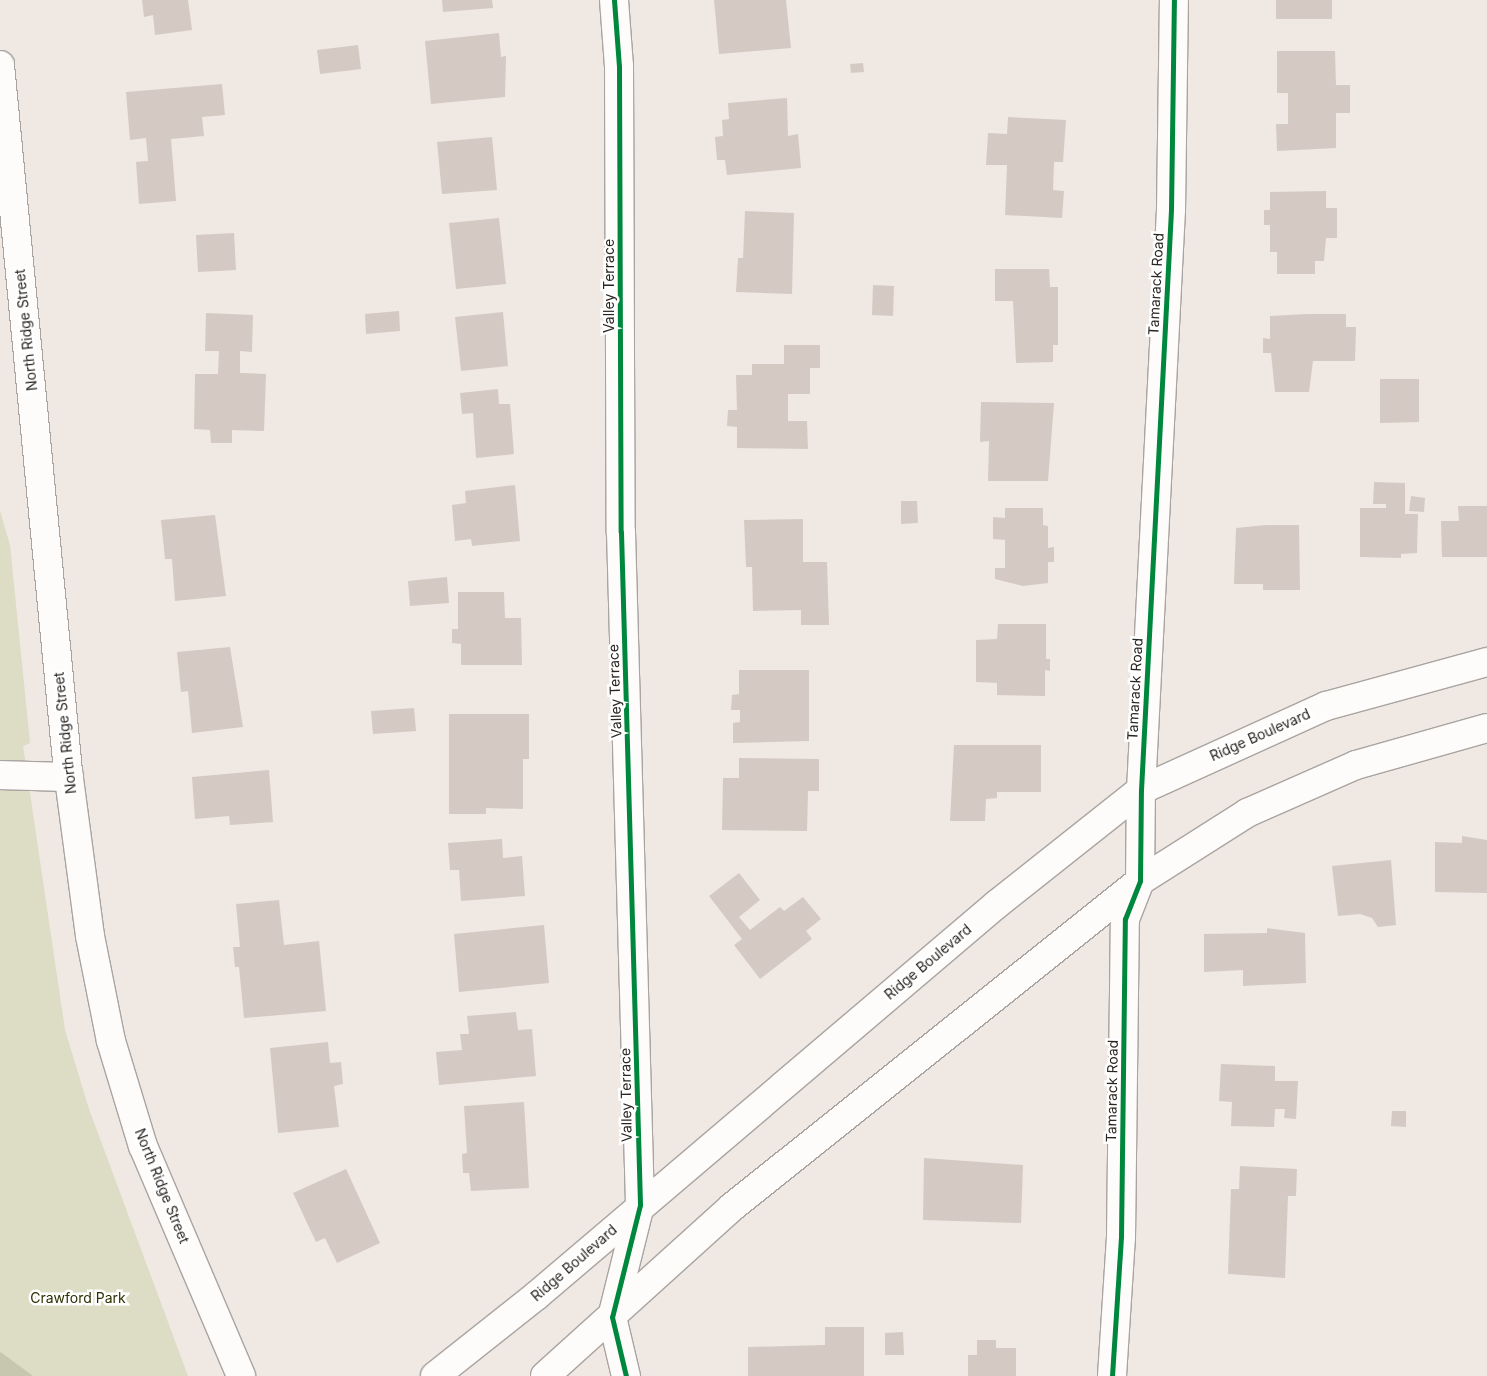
<!DOCTYPE html>
<html>
<head>
<meta charset="utf-8">
<style>
	body { margin:0 }
	#map { position:relative; width:1487px; height:1376px; overflow:hidden; background:#efe8e3; font-family:Inter,sans-serif }
	div>[style] { position:absolute }
	.green>* { inset:0; background:#dddcc5 }
	.forest>* { inset:0; background:#c7c6ae }
	.building>* { inset:0; background:#d4cac3 }
	.roads { filter:drop-shadow(1px 0 #a9a4a0) drop-shadow(-1px 0 #a9a4a0) drop-shadow(0 1px #a9a4a0) drop-shadow(0 -1px #a9a4a0) }
	.minor>* { height:28px; margin:-14px; padding:0 14px; transform-origin:14px; border-radius:14px; background:#fdfcfb }
	.cycleway>* { height:5px; margin:-2.5px; padding:0 2.5px; transform-origin:2.5px; border-radius:2.5px; background:#00873e }
	span { translate:-50% -50%; white-space:nowrap; text-align:center; line-height:1.15; -webkit-text-stroke:5px #fff; paint-order:stroke }
	.street-label { font-size:14px; color:#292521 }
	.park-label { font-size:14px; color:#2d3000 }
</style>
</head>
<body>
<div id="map">
	<div class="green">
		<i style="clip-path:polygon(0 511px,10px 545px,30px 743px,23px 746px,65px 1030px,89px 1109px,188px 1376px,0 1376px)"></i>
	</div>
	<div class="forest">
		<i style="clip-path:polygon(0 1352px,2px 1353px,33px 1376px,0 1376px)"></i>
	</div>
	<div class="building">
		<i style="clip-path:polygon(142px 0,188px 0,192px 30px,155px 35px,153px 15px,144px 17px)"></i>
		<i style="clip-path:polygon(442px 0,492px 0,493px 8px,443px 12px)"></i>
		<i style="clip-path:polygon(714px 0,786px 0,791px 48px,719px 54px)"></i>
		<i style="clip-path:polygon(1276px 0,1332px 0,1332px 19px,1276px 19px)"></i>
		<i style="clip-path:polygon(499px 33px,501px 57px,506px 56px,505px 97px,431px 104px,425px 41px)"></i>
		<i style="clip-path:polygon(358px 45px,361px 69px,320px 74px,317px 50px)"></i>
		<i style="clip-path:polygon(1277px 51px,1335px 51px,1336px 85px,1350px 85px,1350px 113px,1336px 113px,1336px 148px,1277px 151px,1276px 124px,1288px 124px,1288px 93px,1277px 93px)"></i>
		<i style="clip-path:polygon(863px 63px,864px 72px,851px 73px,850px 64px)"></i>
		<i style="clip-path:polygon(222px 84px,225px 115px,202px 117px,204px 136px,171px 139px,176px 201px,139px 204px,136px 162px,148px 161px,146px 138px,130px 140px,126px 92px)"></i>
		<i style="clip-path:polygon(787px 98px,788px 136px,798px 134px,801px 168px,727px 175px,725px 160px,717px 160px,715px 137px,723px 136px,722px 120px,729px 119px,728px 103px)"></i>
		<i style="clip-path:polygon(1008px 117px,1066px 120px,1063px 162px,1054px 162px,1053px 190px,1064px 191px,1062px 218px,1005px 215px,1007px 165px,986px 165px,988px 133px,1007px 134px)"></i>
		<i style="clip-path:polygon(492px 137px,497px 190px,442px 194px,437px 142px)"></i>
		<i style="clip-path:polygon(1326px 191px,1326px 208px,1337px 208px,1337px 238px,1326px 238px,1324px 261px,1315px 261px,1315px 274px,1277px 274px,1277px 252px,1270px 252px,1270px 225px,1264px 225px,1264px 210px,1270px 210px,1270px 192px)"></i>
		<i style="clip-path:polygon(745px 211px,794px 213px,792px 294px,736px 292px,738px 258px,743px 258px)"></i>
		<i style="clip-path:polygon(499px 218px,506px 284px,456px 289px,449px 223px)"></i>
		<i style="clip-path:polygon(234px 233px,236px 270px,198px 272px,196px 235px)"></i>
		<i style="clip-path:polygon(995px 269px,1049px 269px,1050px 287px,1058px 287px,1058px 345px,1053px 345px,1053px 362px,1016px 363px,1013px 301px,995px 301px)"></i>
		<i style="clip-path:polygon(873px 285px,894px 286px,893px 316px,872px 315px)"></i>
		<i style="clip-path:polygon(399px 311px,400px 331px,366px 334px,365px 314px)"></i>
		<i style="clip-path:polygon(503px 312px,508px 366px,461px 371px,455px 317px)"></i>
		<i style="clip-path:polygon(206px 313px,253px 315px,252px 352px,240px 351px,240px 373px,266px 374px,264px 431px,232px 430px,232px 443px,211px 443px,210px 430px,194px 429px,195px 374px,218px 374px,219px 351px,205px 351px)"></i>
		<i style="clip-path:polygon(1307px 314px,1346px 314px,1346px 327px,1356px 327px,1355px 361px,1313px 361px,1309px 392px,1275px 392px,1271px 353px,1263px 353px,1263px 338px,1270px 339px,1270px 316px)"></i>
		<i style="clip-path:polygon(784px 345px,820px 345px,820px 368px,810px 368px,810px 394px,788px 394px,788px 421px,807px 421px,808px 449px,737px 448px,737px 427px,727px 426px,728px 410px,737px 410px,736px 375px,752px 375px,752px 364px,784px 364px)"></i>
		<i style="clip-path:polygon(1380px 379px,1419px 379px,1419px 422px,1380px 423px)"></i>
		<i style="clip-path:polygon(498px 389px,499px 404px,510px 404px,514px 454px,476px 458px,473px 413px,462px 414px,460px 393px)"></i>
		<i style="clip-path:polygon(981px 402px,1054px 403px,1048px 481px,988px 481px,989px 441px,980px 442px)"></i>
		<i style="clip-path:polygon(1374px 482px,1405px 483px,1405px 514px,1418px 514px,1417px 553px,1401px 554px,1401px 558px,1360px 557px,1360px 508px,1386px 508px,1386px 504px,1373px 504px)"></i>
		<i style="clip-path:polygon(515px 485px,520px 541px,472px 546px,471px 539px,455px 541px,452px 505px,466px 503px,465px 491px)"></i>
		<i style="clip-path:polygon(1411px 496px,1425px 498px,1424px 512px,1409px 511px)"></i>
		<i style="clip-path:polygon(901px 501px,917px 501px,918px 523px,901px 524px)"></i>
		<i style="clip-path:polygon(1458px 506px,1487px 506px,1487px 557px,1442px 557px,1441px 521px,1459px 521px)"></i>
		<i style="clip-path:polygon(1005px 508px,1043px 508px,1043px 525px,1048px 526px,1048px 548px,1054px 547px,1054px 562px,1048px 562px,1048px 583px,1023px 586px,995px 579px,995px 568px,1005px 568px,1005px 540px,993px 539px,993px 517px,1005px 518px)"></i>
		<i style="clip-path:polygon(215px 515px,226px 596px,175px 601px,172px 559px,165px 559px,161px 520px)"></i>
		<i style="clip-path:polygon(803px 519px,803px 562px,827px 562px,829px 625px,801px 625px,801px 610px,753px 611px,752px 567px,746px 567px,744px 520px)"></i>
		<i style="clip-path:polygon(1266px 525px,1299px 525px,1300px 590px,1263px 590px,1263px 584px,1234px 584px,1236px 528px)"></i>
		<i style="clip-path:polygon(447px 577px,449px 603px,410px 606px,408px 581px)"></i>
		<i style="clip-path:polygon(458px 592px,504px 592px,505px 618px,521px 618px,522px 665px,461px 665px,461px 644px,452px 643px,452px 629px,458px 629px)"></i>
		<i style="clip-path:polygon(998px 624px,1046px 624px,1046px 659px,1050px 659px,1050px 671px,1045px 670px,1045px 696px,997px 695px,997px 683px,976px 682px,976px 640px,997px 639px)"></i>
		<i style="clip-path:polygon(230px 647px,243px 727px,192px 733px,188px 691px,181px 692px,177px 652px)"></i>
		<i style="clip-path:polygon(739px 670px,809px 670px,809px 741px,733px 743px,733px 723px,740px 722px,740px 710px,731px 710px,732px 695px,739px 694px)"></i>
		<i style="clip-path:polygon(414px 708px,416px 731px,373px 734px,371px 711px)"></i>
		<i style="clip-path:polygon(449px 714px,529px 714px,529px 759px,523px 759px,523px 809px,486px 808px,486px 814px,449px 814px)"></i>
		<i style="clip-path:polygon(954px 745px,1041px 745px,1041px 792px,997px 792px,997px 798px,986px 799px,985px 821px,950px 821px)"></i>
		<i style="clip-path:polygon(739px 758px,819px 759px,819px 791px,808px 791px,807px 831px,722px 830px,723px 778px,739px 778px)"></i>
		<i style="clip-path:polygon(269px 770px,273px 822px,230px 825px,229px 816px,195px 819px,192px 777px)"></i>
		<i style="clip-path:polygon(1462px 836px,1487px 840px,1487px 893px,1435px 892px,1435px 842px,1462px 843px)"></i>
		<i style="clip-path:polygon(502px 839px,503px 858px,522px 856px,525px 896px,461px 901px,459px 870px,450px 870px,448px 843px)"></i>
		<i style="clip-path:polygon(1391px 860px,1396px 925px,1378px 927px,1372px 918px,1360px 914px,1338px 916px,1332px 866px)"></i>
		<i style="clip-path:polygon(739px 873px,760px 900px,739px 917px,750px 930px,780px 907px,784px 911px,803px 897px,821px 919px,806px 931px,812px 939px,760px 979px,734px 945px,742px 939px,709px 896px)"></i>
		<i style="clip-path:polygon(279px 900px,284px 945px,319px 941px,326px 1011px,244px 1018px,239px 967px,235px 967px,233px 947px,240px 947px,236px 904px)"></i>
		<i style="clip-path:polygon(544px 925px,549px 983px,459px 992px,454px 934px)"></i>
		<i style="clip-path:polygon(1267px 928px,1305px 933px,1306px 983px,1243px 986px,1243px 970px,1204px 972px,1204px 934px,1267px 933px)"></i>
		<i style="clip-path:polygon(516px 1012px,518px 1030px,532px 1029px,536px 1076px,439px 1085px,436px 1052px,462px 1050px,460px 1034px,469px 1034px,467px 1016px)"></i>
		<i style="clip-path:polygon(328px 1042px,330px 1063px,341px 1062px,343px 1084px,334px 1086px,339px 1127px,278px 1133px,270px 1048px)"></i>
		<i style="clip-path:polygon(1221px 1064px,1275px 1066px,1275px 1081px,1298px 1081px,1296px 1119px,1284px 1118px,1285px 1109px,1275px 1109px,1274px 1127px,1231px 1126px,1232px 1102px,1219px 1101px)"></i>
		<i style="clip-path:polygon(524px 1102px,529px 1188px,471px 1191px,469px 1173px,463px 1173px,462px 1154px,467px 1153px,464px 1106px)"></i>
		<i style="clip-path:polygon(1392px 1111px,1406px 1111px,1406px 1127px,1391px 1126px)"></i>
		<i style="clip-path:polygon(924px 1158px,1023px 1165px,1021px 1223px,923px 1220px)"></i>
		<i style="clip-path:polygon(1240px 1166px,1297px 1169px,1296px 1196px,1288px 1196px,1285px 1278px,1228px 1274px,1231px 1189px,1239px 1189px)"></i>
		<i style="clip-path:polygon(346px 1169px,380px 1243px,337px 1263px,325px 1238px,316px 1242px,293px 1193px)"></i>
		<i style="clip-path:polygon(825px 1327px,864px 1327px,864px 1376px,748px 1376px,748px 1347px,825px 1345px)"></i>
		<i style="clip-path:polygon(903px 1332px,904px 1355px,885px 1355px,885px 1333px)"></i>
		<i style="clip-path:polygon(977px 1340px,996px 1340px,996px 1348px,1016px 1348px,1016px 1376px,968px 1376px,968px 1355px,977px 1355px)"></i>
	</div>
	<div class="roads">
		<div class="minor">
			<i style="left:614px;top:0;width:66px;rotate:85.7deg"></i>
			<i style="left:619px;top:66px;width:466px;rotate:89.8deg"></i>
			<i style="left:621px;top:532px;width:673px;rotate:88.38deg"></i>
			<i style="left:640px;top:1205px;width:115px;rotate:104deg"></i>
			<i style="left:612px;top:1317px;width:61px;rotate:76.7deg"></i>
			<i style="left:0;top:65px;width:709px;rotate:84.5deg"></i>
			<i style="left:68px;top:771px;width:166px;rotate:82.4deg"></i>
			<i style="left:90px;top:936px;width:107px;rotate:78.7deg"></i>
			<i style="left:111px;top:1041px;width:110px;rotate:73.1deg"></i>
			<i style="left:143px;top:1146px;width:250px;rotate:66.9deg"></i>
			<i style="left:0;top:775px;width:69px;rotate:1.7deg"></i>
			<i style="left:435px;top:1376px;width:129px;rotate:-38.4deg"></i>
			<i style="left:536px;top:1296px;width:605px;rotate:-40.38deg"></i>
			<i style="left:997px;top:904px;width:184px;rotate:-38.4deg"></i>
			<i style="left:1141px;top:790px;width:203px;rotate:-24.4deg"></i>
			<i style="left:1326px;top:706px;width:167px;rotate:-15.3deg"></i>
			<i style="left:545px;top:1376px;width:252px;rotate:-42.1deg"></i>
			<i style="left:732px;top:1207px;width:522px;rotate:-38.63deg"></i>
			<i style="left:1140px;top:881px;width:127px;rotate:-32.4deg"></i>
			<i style="left:1247px;top:813px;width:119px;rotate:-23.8deg"></i>
			<i style="left:1356px;top:765px;width:136px;rotate:-15.8deg"></i>
			<i style="left:1112px;top:1376px;width:139px;rotate:-86.3deg"></i>
			<i style="left:1121px;top:1237px;width:318px;rotate:-89.3deg"></i>
			<i style="left:1125px;top:919px;width:41px;rotate:-68.5deg"></i>
			<i style="left:1140px;top:881px;width:91px;rotate:-89.4deg"></i>
			<i style="left:1141px;top:790px;width:581px;rotate:-87.04deg"></i>
			<i style="left:1171px;top:210px;width:210px;rotate:-89.2deg"></i>
		</div>
	</div>
	<div class="cycleway">
		<i style="left:614px;top:0;width:66px;rotate:85.7deg"></i>
		<i style="left:619px;top:66px;width:466px;rotate:89.8deg"></i>
		<i style="left:621px;top:532px;width:673px;rotate:88.38deg"></i>
		<i style="left:640px;top:1205px;width:115px;rotate:104deg"></i>
		<i style="left:612px;top:1317px;width:61px;rotate:76.7deg"></i>
		<i style="left:1112px;top:1376px;width:139px;rotate:-86.3deg"></i>
		<i style="left:1121px;top:1237px;width:318px;rotate:-89.3deg"></i>
		<i style="left:1125px;top:919px;width:41px;rotate:-68.5deg"></i>
		<i style="left:1140px;top:881px;width:91px;rotate:-89.4deg"></i>
		<i style="left:1141px;top:790px;width:581px;rotate:-87.04deg"></i>
		<i style="left:1171px;top:210px;width:210px;rotate:-89.2deg"></i>
	</div>
	<div class="street-label">
		<span style="left:1156px;top:284px;rotate:-87deg">Tamarack Road</span>
		<span style="left:609px;top:286px;rotate:-90deg">Valley Terrace</span>
		<span style="left:26px;top:330px;rotate:-96deg">North Ridge Street</span>
		<span style="left:1135px;top:689px;rotate:-87deg">Tamarack Road</span>
		<span style="left:615px;top:691px;rotate:-92deg">Valley Terrace</span>
		<span style="left:65px;top:733px;rotate:-96deg">North Ridge Street</span>
		<span style="left:1260px;top:735px;rotate:-24deg">Ridge Boulevard</span>
		<span style="left:928px;top:962px;rotate:-40deg">Ridge Boulevard</span>
		<span style="left:1112px;top:1091px;rotate:-89deg">Tamarack Road</span>
		<span style="left:626px;top:1095px;rotate:-91deg">Valley Terrace</span>
		<span style="left:162px;top:1186px;rotate:68deg">North Ridge Street</span>
		<span style="left:574px;top:1263px;rotate:-41deg">Ridge Boulevard</span>
	</div>
	<div class="park-label">
		<span style="left:78px;top:1298px">Crawford Park</span>
	</div>
</div>
</body>
</html>
